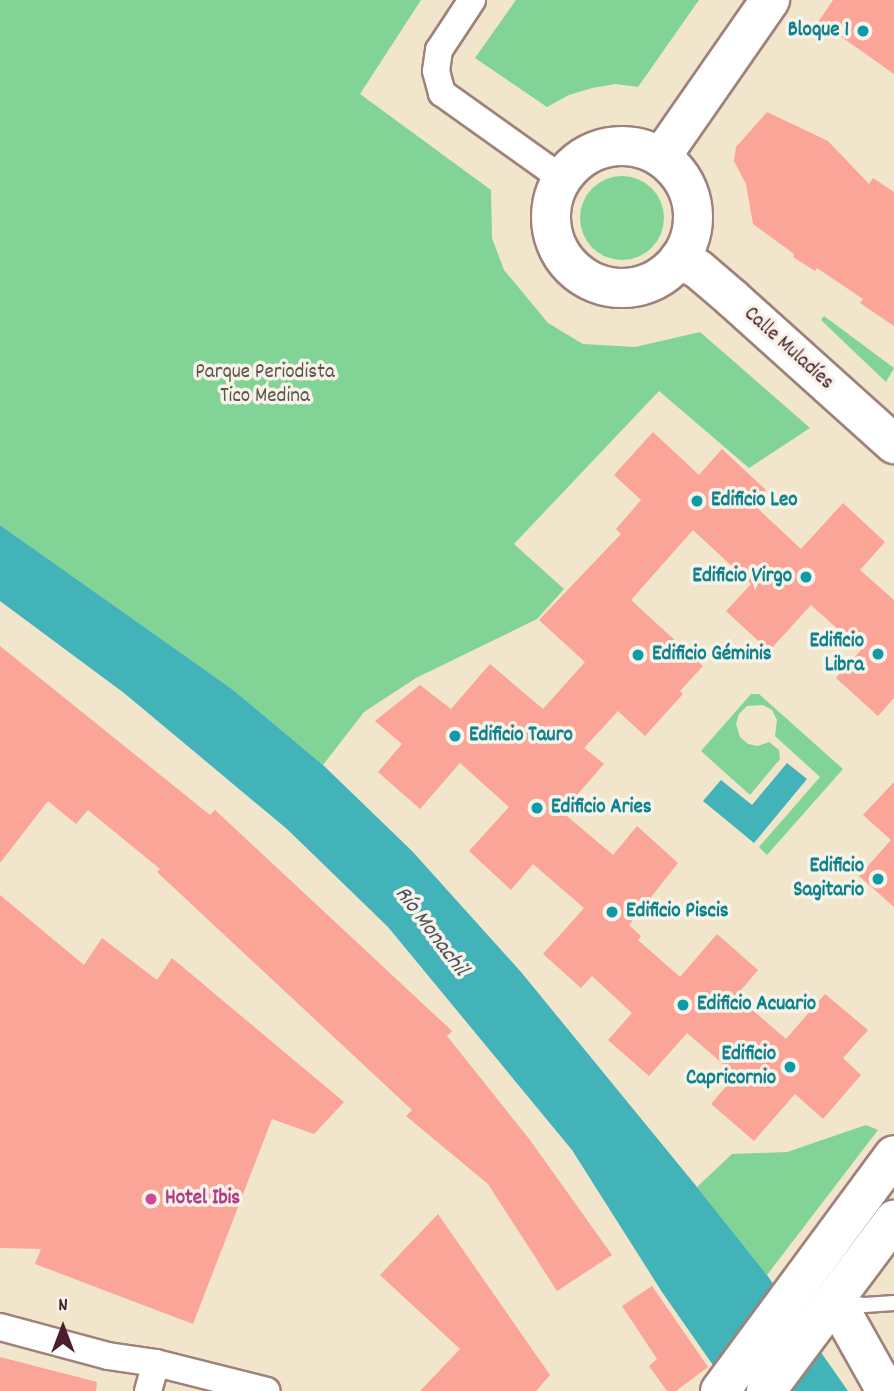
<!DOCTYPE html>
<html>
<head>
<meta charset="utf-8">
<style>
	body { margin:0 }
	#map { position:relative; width:894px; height:1391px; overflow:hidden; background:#f1e5cb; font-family:Dekko,sans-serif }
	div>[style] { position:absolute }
	.green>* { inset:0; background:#82d496 }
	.round { border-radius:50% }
	.water>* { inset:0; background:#43b3ba }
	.building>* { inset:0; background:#fba498 }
	.roads { filter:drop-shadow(2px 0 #9e827b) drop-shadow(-2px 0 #9e827b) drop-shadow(0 2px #9e827b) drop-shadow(0 -2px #9e827b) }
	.lane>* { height:14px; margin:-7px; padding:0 7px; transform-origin:7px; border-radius:7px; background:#fff }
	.street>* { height:26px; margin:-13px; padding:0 13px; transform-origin:13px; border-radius:13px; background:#fff }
	.secondary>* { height:38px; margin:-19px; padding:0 19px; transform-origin:19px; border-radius:19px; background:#fff }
	.secondary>.ring { margin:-19px; padding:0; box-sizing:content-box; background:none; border:38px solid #fff; border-radius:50% }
	.primary>* { height:38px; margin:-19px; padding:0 19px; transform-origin:19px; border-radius:19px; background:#fff }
	.dots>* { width:19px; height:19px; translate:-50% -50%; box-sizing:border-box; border:4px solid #f7f3e8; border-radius:50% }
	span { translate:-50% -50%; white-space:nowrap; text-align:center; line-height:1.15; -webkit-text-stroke:7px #f7f3e8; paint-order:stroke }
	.culture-label { font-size:21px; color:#0d838f; font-weight:700 }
	.right { translate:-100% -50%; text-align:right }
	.left { translate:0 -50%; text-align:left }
	.street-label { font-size:21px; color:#4a1f2b }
	.park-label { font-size:21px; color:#5b554b }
	.hotel-label { font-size:21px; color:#b23c85; font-weight:700 }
	.water-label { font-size:23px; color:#48535d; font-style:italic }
	.north { position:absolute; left:28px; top:1293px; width:70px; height:70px; -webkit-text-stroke:5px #f7f3e8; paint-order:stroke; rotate:0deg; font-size:19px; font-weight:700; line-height:28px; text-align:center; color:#4a1f2b }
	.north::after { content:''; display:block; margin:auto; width:24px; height:32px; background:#4a1f2b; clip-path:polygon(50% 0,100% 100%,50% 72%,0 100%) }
</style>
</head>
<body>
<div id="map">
	<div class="green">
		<i style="clip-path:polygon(0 0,421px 0,360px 94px,491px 190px,492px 238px,504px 270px,548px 323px,583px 344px,635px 347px,700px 332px,810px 428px,749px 468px,659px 391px,514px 544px,564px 589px,537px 619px,416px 678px,364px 712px,323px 765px,232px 689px,0 525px)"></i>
		<i style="clip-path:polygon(516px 0,699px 0,638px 87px,616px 84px,592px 88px,569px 95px,547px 107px,475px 58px)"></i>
		<i class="round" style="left:580px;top:176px;width:84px;height:84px"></i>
		<i style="clip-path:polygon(824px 316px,894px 368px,886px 382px,821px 320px)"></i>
		<i style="clip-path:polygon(751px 694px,759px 694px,843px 769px,767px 855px,759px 847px,820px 777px,775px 736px,777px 720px,772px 710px,763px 705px,747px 706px,739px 714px,736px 724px,740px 737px,748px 744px,758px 746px,769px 742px,779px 750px,780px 759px,750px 795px,701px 751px)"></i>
		<i style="clip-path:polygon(866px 1125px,878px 1130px,767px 1275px,697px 1187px,732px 1154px,787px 1152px)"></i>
	</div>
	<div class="water">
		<i style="clip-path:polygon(0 525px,232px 689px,323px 765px,412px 851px,521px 972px,697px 1187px,767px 1275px,848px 1391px,731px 1391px,662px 1292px,572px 1150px,388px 927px,287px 829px,124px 693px,0 601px)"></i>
		<i style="clip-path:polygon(787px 763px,807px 779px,754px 843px,703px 801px,721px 780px,752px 805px)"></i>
	</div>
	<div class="building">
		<i style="clip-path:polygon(833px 0,894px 0,894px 74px,819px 21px)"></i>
		<i style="clip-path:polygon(767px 112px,828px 141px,869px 184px,873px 178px,894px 192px,894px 326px,860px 303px,863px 299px,817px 268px,815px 271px,793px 257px,794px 254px,753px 224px,746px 184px,734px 161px,736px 147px)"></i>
		<i style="clip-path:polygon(653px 432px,699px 475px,722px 449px,766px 490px,753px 504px,801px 549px,843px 503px,885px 542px,860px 570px,894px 600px,894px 698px,878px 716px,836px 678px,861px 650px,811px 605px,769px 651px,726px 611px,751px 584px,693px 530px,631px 600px,703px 666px,680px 691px,683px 694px,645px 736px,618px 711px,584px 748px,604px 764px,562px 812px,613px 855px,637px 826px,678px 863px,629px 925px,641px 936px,638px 940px,680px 977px,717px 934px,758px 970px,736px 996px,786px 1039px,825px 994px,868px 1030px,843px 1058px,861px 1075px,823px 1119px,795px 1094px,754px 1141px,711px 1104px,736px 1075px,687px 1033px,649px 1076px,608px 1040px,632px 1013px,592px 976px,581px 988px,543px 954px,584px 908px,533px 864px,511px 890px,469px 851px,509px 807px,460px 763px,420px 809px,378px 772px,402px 744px,375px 721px,420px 685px,451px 709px,490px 664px,543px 709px,585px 662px,539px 620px,621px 534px,616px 529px,641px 500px,614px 475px)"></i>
		<i style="clip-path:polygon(0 646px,210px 815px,215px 810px,452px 1031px,447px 1036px,530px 1140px,612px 1255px,557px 1291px,488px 1184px,406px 1116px,412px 1110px,157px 872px,160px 869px,88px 810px,76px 824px,48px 801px,0 863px)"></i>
		<i style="clip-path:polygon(894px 782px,894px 907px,859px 876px,891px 840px,863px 815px)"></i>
		<i style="clip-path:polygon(0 895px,84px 965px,102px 938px,157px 980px,172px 958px,344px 1102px,314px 1134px,272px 1119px,193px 1324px,35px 1264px,41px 1249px,0 1248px)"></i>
		<i style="clip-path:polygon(438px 1214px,550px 1375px,536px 1391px,420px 1391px,460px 1349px,380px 1275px)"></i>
		<i style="clip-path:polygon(652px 1286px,708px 1367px,676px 1391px,667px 1391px,649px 1366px,657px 1359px,622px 1306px)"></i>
		<i style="clip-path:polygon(0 1357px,97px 1382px,96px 1391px,0 1391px)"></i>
	</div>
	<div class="roads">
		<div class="lane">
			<i style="left:843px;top:1302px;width:22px;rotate:8deg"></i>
			<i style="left:865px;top:1305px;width:29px;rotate:-4deg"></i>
		</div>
		<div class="street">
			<i style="left:472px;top:0;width:60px;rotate:123.4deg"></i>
			<i style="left:439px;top:50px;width:21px;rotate:98deg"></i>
			<i style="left:436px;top:71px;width:23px;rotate:75deg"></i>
			<i style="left:442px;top:93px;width:146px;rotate:35.5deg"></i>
			<i style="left:0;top:1327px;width:112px;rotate:15deg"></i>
			<i style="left:108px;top:1356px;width:49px;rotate:8.3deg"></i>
			<i style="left:156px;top:1363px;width:114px;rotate:14.2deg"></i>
			<i style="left:148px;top:1391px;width:29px;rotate:-74deg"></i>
		</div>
		<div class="secondary">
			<i class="ring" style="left:551px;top:146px;width:104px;height:104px"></i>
			<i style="left:661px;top:157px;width:191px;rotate:-55.2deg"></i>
			<i style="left:679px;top:259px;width:21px;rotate:28deg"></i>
			<i style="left:698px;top:269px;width:46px;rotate:40.6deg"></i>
			<i style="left:733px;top:299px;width:217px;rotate:42deg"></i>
			<i style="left:835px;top:1300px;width:104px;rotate:60.7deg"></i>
		</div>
		<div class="primary">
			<i style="left:720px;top:1391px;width:293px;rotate:-53.6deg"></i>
			<i style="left:766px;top:1391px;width:214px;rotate:-53.2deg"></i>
		</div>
	</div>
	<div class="dots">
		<i style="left:863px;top:31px;background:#0f9aa8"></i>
		<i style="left:697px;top:501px;background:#0f9aa8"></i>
		<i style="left:806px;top:577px;background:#0f9aa8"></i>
		<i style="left:878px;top:654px;background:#0f9aa8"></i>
		<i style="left:638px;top:655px;background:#0f9aa8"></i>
		<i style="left:455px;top:736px;background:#0f9aa8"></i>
		<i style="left:537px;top:808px;background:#0f9aa8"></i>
		<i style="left:878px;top:879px;background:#0f9aa8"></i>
		<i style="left:612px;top:912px;background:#0f9aa8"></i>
		<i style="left:683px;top:1005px;background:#0f9aa8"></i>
		<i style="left:790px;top:1067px;background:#0f9aa8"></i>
		<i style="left:151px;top:1199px;background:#d1479c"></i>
	</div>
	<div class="culture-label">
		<span class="right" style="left:849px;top:31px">Bloque 1</span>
		<span class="left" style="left:711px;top:501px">Edificio Leo</span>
		<span class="right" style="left:792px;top:577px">Edificio Virgo</span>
		<span class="right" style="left:864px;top:654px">Edificio<br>Libra</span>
		<span class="left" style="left:652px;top:655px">Edificio Géminis</span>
		<span class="left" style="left:469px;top:736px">Edificio Tauro</span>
		<span class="left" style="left:551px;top:808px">Edificio Aries</span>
		<span class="right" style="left:864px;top:879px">Edificio<br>Sagitario</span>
		<span class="left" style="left:626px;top:912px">Edificio Piscis</span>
		<span class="left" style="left:697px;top:1005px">Edificio Acuario</span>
		<span class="right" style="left:776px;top:1067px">Edificio<br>Capricornio</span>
	</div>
	<div class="street-label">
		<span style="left:788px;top:349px;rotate:42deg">Calle Muladíes</span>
	</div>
	<div class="park-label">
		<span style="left:265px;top:385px">Parque Periodista<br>Tico Medina</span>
	</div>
	<div class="hotel-label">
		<span class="left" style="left:165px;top:1199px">Hotel Ibis</span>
	</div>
	<div class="water-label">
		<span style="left:430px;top:932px;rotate:53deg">Río Monachil</span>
	</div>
	<div class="north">N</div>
</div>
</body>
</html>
